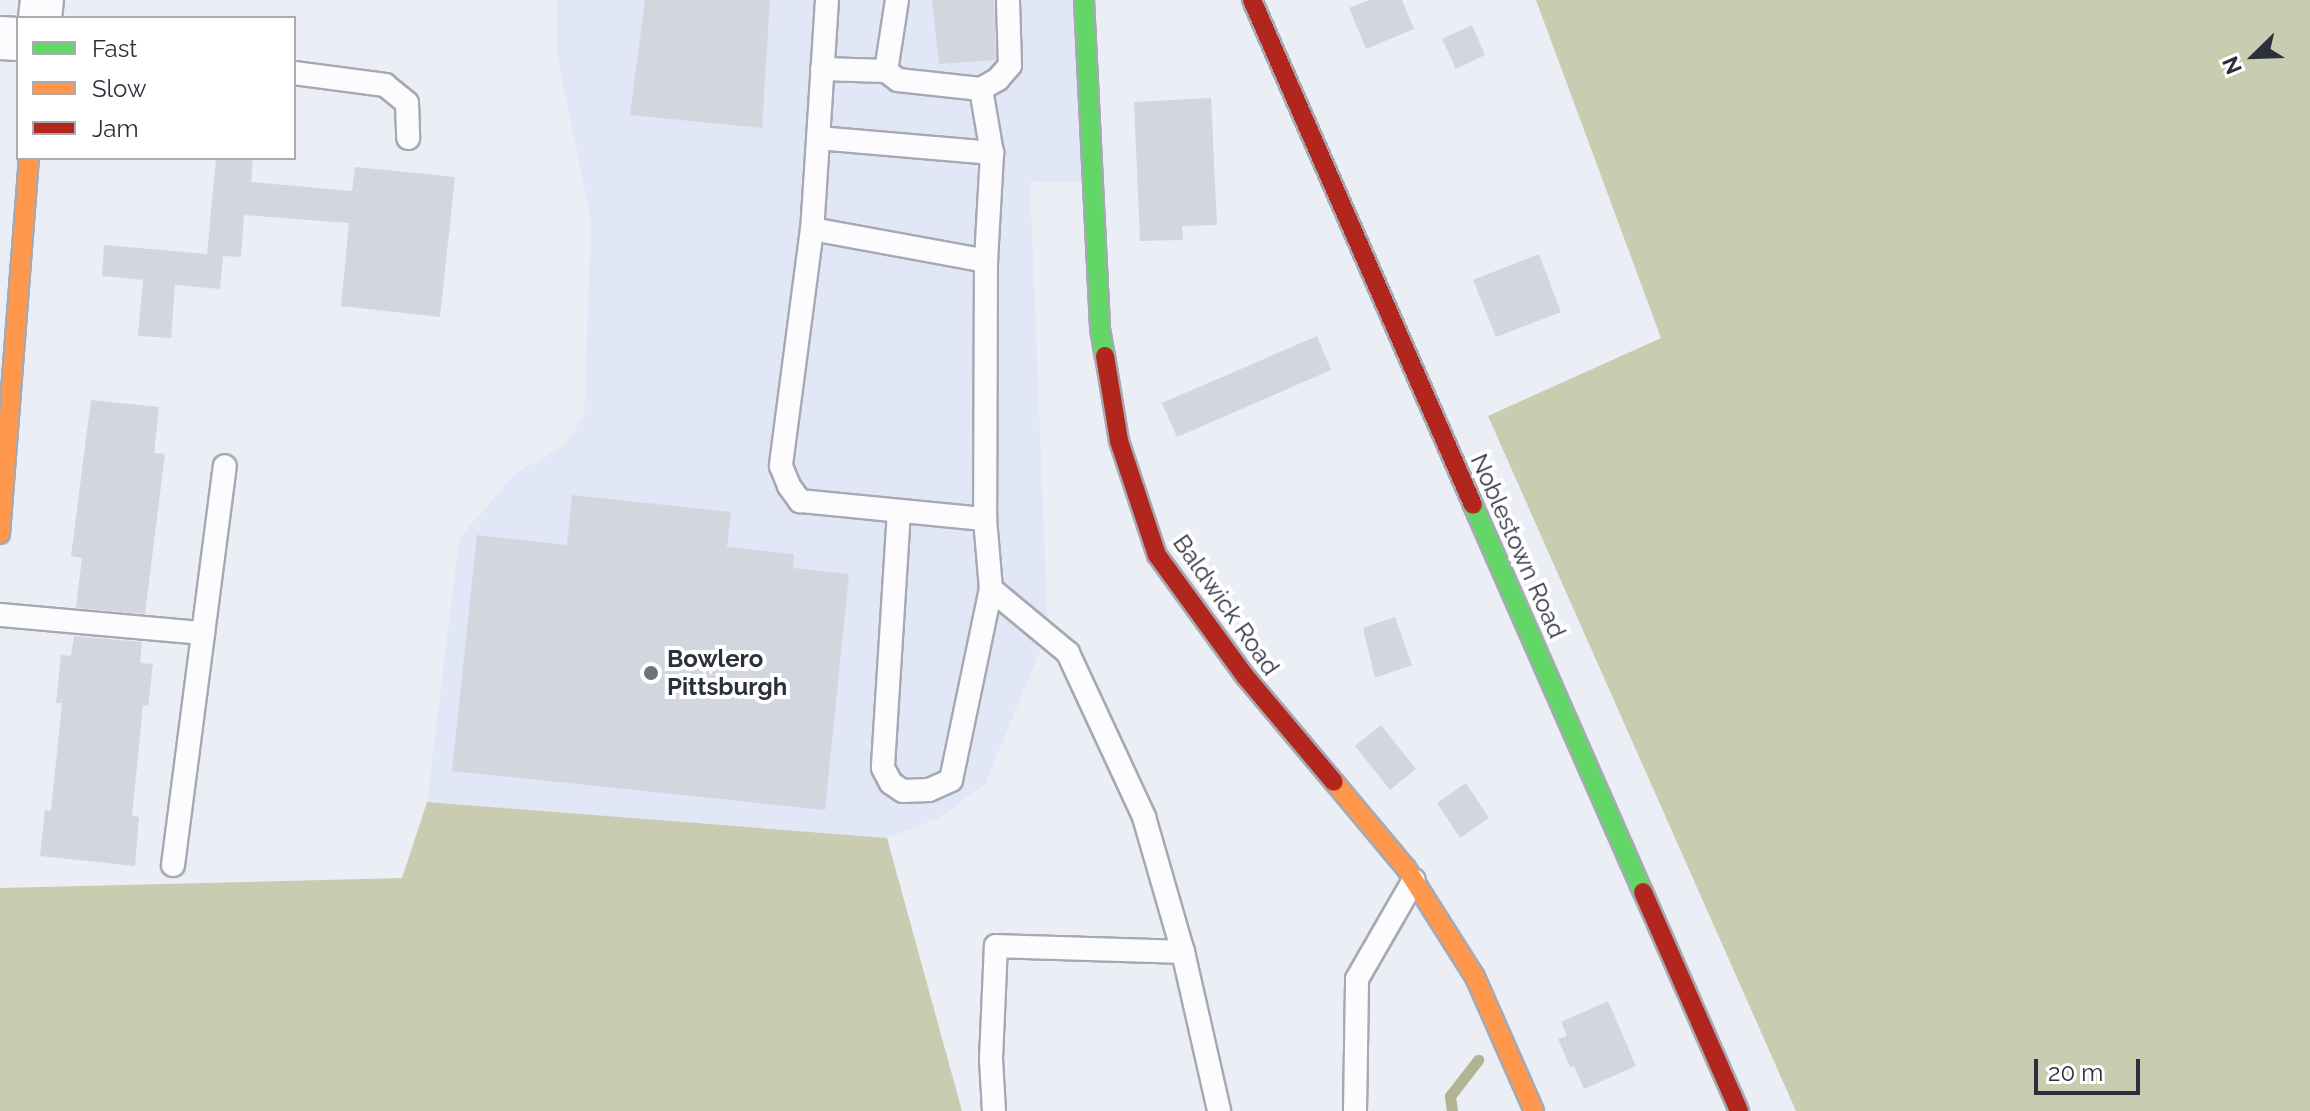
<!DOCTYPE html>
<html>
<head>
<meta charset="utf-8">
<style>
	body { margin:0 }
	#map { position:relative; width:2310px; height:1111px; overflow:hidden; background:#eceef5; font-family:Raleway,sans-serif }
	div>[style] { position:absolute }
	.built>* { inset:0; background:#e1e7f7 }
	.forest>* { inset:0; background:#caccb2 }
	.stream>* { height:11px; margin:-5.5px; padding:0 5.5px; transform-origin:5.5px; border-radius:5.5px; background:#b2b390 }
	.building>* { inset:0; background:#d3d6df }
	.roads { filter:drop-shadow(2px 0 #a6a9b2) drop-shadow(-2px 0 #a6a9b2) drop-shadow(0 2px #a6a9b2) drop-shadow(0 -2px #a6a9b2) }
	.lane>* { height:22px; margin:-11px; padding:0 11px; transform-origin:11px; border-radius:11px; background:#fcfcfe }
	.street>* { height:42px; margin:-21px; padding:0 21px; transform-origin:21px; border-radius:21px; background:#fcfcfe }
	.fast>* { height:18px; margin:-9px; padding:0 9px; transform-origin:9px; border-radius:9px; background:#63d668 }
	.slow>* { height:18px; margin:-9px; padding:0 9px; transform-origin:9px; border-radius:9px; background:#ff974d }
	.jam>* { height:18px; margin:-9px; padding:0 9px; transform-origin:9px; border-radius:9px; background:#b3261e }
	.dots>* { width:22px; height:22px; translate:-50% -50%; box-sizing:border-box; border:4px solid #fff; border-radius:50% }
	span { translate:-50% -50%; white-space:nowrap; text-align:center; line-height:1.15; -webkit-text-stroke:8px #fff; paint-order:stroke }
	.street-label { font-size:24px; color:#2b303c }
	.poi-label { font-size:24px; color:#2b303c; font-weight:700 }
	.left { translate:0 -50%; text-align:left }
	.legend { position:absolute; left:16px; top:16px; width:280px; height:144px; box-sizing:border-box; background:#fff; border:2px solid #aaacb1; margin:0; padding:10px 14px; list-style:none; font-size:24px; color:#2b303c }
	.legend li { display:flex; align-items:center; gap:16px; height:40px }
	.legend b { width:40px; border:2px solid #aaacb1 }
	.north { position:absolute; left:2214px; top:16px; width:80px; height:80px; -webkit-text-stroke:6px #fff; paint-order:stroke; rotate:247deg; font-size:22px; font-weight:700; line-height:32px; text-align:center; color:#2b303c }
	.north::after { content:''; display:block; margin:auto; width:28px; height:36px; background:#2b303c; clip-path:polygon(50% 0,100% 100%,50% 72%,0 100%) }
	.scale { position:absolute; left:2034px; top:1059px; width:106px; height:36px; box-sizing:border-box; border:4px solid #2b303c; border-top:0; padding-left:10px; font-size:24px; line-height:28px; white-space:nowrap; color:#2b303c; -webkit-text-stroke:6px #fff; paint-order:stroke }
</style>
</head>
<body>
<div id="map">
	<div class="built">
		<i style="clip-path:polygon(557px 0,1084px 0,1093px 183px,1030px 181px,1048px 632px,985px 784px,939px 818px,887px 838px,427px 802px,459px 539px,515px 473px,564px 446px,584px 416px,591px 222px,557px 56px)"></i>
	</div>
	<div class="forest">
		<i style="clip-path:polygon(1536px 0,2310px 0,2310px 1111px,1796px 1111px,1488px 416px,1661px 338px)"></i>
		<i style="clip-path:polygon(427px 802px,887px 838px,962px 1111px,0 1111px,0 888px,402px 878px)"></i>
	</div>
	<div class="stream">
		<i style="left:1452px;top:1111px;width:15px;rotate:-98deg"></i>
		<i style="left:1450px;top:1096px;width:46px;rotate:-52.1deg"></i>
	</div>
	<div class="building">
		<i style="clip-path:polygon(645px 0,770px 0,762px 128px,630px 115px)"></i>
		<i style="clip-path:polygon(932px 0,994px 0,996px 60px,939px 64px)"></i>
		<i style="clip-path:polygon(1369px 0,1402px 0,1414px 29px,1366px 49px,1349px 8px)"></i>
		<i style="clip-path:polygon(1472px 25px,1485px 55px,1456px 69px,1442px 39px)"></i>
		<i style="clip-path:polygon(1211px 98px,1217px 225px,1182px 226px,1183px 240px,1140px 241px,1134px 102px)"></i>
		<i style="clip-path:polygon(216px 158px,253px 158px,251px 182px,352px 191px,355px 167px,455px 177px,440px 317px,341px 306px,349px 223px,244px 215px,241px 257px,223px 256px,220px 289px,175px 285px,171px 338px,138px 336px,143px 280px,102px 276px,104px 245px,207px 254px)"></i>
		<i style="clip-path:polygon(1539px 254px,1561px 312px,1496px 337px,1473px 280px)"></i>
		<i style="clip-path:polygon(1317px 336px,1331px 370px,1177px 437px,1162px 403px)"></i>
		<i style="clip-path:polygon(91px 400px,159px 407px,154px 453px,165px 454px,145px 614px,76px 608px,82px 558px,71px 556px)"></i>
		<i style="clip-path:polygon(572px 495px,731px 512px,727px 547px,794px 554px,793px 568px,849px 574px,825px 810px,452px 771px,477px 535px,567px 545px)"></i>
		<i style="clip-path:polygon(1395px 617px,1412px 665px,1375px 678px,1363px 628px)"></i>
		<i style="clip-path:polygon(74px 636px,142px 642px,140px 663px,153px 664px,148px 706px,143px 705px,132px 816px,139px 817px,135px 866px,40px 856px,45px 810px,51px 811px,62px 703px,56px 703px,61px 655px,71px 656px)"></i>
		<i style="clip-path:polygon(1381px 725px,1416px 769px,1390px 790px,1355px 746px)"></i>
		<i style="clip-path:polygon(1466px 783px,1489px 818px,1460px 838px,1437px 803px)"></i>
		<i style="clip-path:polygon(1608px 1001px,1636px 1066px,1584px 1089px,1574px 1066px,1570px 1067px,1558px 1039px,1567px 1036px,1561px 1022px)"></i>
	</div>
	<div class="roads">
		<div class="lane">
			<i style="left:827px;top:0;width:229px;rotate:93.7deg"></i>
			<i style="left:812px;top:229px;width:177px;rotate:10.4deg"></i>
			<i style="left:986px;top:261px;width:258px;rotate:90.2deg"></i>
			<i style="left:985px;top:519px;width:70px;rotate:85.1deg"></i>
			<i style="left:991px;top:589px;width:100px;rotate:39.7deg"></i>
			<i style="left:1068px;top:653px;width:181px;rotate:65.1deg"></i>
			<i style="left:1144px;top:817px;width:141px;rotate:73.9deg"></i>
			<i style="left:822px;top:69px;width:64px;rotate:1.8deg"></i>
			<i style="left:886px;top:71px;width:15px;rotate:37deg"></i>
			<i style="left:898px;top:80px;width:83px;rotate:6.2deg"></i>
			<i style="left:981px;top:89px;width:20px;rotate:-30deg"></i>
			<i style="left:998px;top:79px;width:18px;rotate:-49deg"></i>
			<i style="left:1010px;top:65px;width:65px;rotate:-91.8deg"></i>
			<i style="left:886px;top:71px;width:72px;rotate:-81.2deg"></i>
			<i style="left:294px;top:73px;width:92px;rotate:7.5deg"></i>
			<i style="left:385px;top:85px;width:28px;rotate:39deg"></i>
			<i style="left:407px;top:103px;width:35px;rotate:88deg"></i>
			<i style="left:818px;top:138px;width:175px;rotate:4.9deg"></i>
			<i style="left:992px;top:153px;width:65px;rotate:-99.8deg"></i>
			<i style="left:812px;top:229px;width:239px;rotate:97.5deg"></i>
			<i style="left:781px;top:466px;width:22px;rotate:68deg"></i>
			<i style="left:789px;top:486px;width:19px;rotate:54deg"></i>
			<i style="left:800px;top:501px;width:186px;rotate:5.6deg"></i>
			<i style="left:986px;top:261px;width:108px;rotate:-86.8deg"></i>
			<i style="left:899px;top:511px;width:257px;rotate:93.6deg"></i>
			<i style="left:883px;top:768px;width:17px;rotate:62deg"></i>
			<i style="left:891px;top:783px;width:14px;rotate:34deg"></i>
			<i style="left:903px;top:791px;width:26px;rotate:-2deg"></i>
			<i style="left:929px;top:790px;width:24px;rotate:-24deg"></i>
			<i style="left:951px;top:780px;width:195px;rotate:-78.2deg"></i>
			<i style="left:0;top:615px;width:204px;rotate:5.1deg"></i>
			<i style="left:173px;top:865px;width:402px;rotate:-82.6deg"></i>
			<i style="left:994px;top:1111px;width:52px;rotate:-93.3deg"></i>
			<i style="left:991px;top:1059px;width:113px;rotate:-87.5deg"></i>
			<i style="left:996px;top:946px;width:187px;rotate:1.8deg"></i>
			<i style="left:1183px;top:952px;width:163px;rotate:77.2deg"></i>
			<i style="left:1355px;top:1111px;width:132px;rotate:-89.1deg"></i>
			<i style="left:1357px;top:979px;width:114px;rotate:-60.1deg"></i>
		</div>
		<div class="street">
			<i style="left:40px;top:18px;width:18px;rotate:-84deg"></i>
			<i style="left:0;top:38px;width:18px;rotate:3deg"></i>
		</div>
		<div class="fast">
			<i style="left:1084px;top:0;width:329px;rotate:87.2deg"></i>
			<i style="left:1100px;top:329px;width:27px;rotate:80deg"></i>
			<i style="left:1473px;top:505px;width:423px;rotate:66.3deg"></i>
		</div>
		<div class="slow">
			<i style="left:0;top:534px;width:377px;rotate:-85.6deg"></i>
			<i style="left:1334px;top:782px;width:112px;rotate:50.1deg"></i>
			<i style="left:1406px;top:868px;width:129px;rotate:57.7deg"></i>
			<i style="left:1475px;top:977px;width:146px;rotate:66.2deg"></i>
		</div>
		<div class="jam">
			<i style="left:1252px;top:0;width:551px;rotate:66.36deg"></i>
			<i style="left:1105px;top:356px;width:86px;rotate:80.6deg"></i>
			<i style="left:1119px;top:441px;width:120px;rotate:71.6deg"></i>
			<i style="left:1157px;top:555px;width:150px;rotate:54deg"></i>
			<i style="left:1245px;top:676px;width:138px;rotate:50deg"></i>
			<i style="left:1643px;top:892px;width:239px;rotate:66.3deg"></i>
		</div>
	</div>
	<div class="dots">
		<i style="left:651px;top:673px;background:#6f727d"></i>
	</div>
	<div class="street-label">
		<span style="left:1518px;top:546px;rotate:66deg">Noblestown Road</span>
		<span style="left:1226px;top:605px;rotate:55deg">Baldwick Road</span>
	</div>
	<div class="poi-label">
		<span class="left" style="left:667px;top:673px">Bowlero<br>Pittsburgh</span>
	</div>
	<ul class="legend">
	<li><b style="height:10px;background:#63d668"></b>Fast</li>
	<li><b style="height:10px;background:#ff974d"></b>Slow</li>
	<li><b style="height:10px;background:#b3261e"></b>Jam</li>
	</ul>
	<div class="north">N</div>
	<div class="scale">20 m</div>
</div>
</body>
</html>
